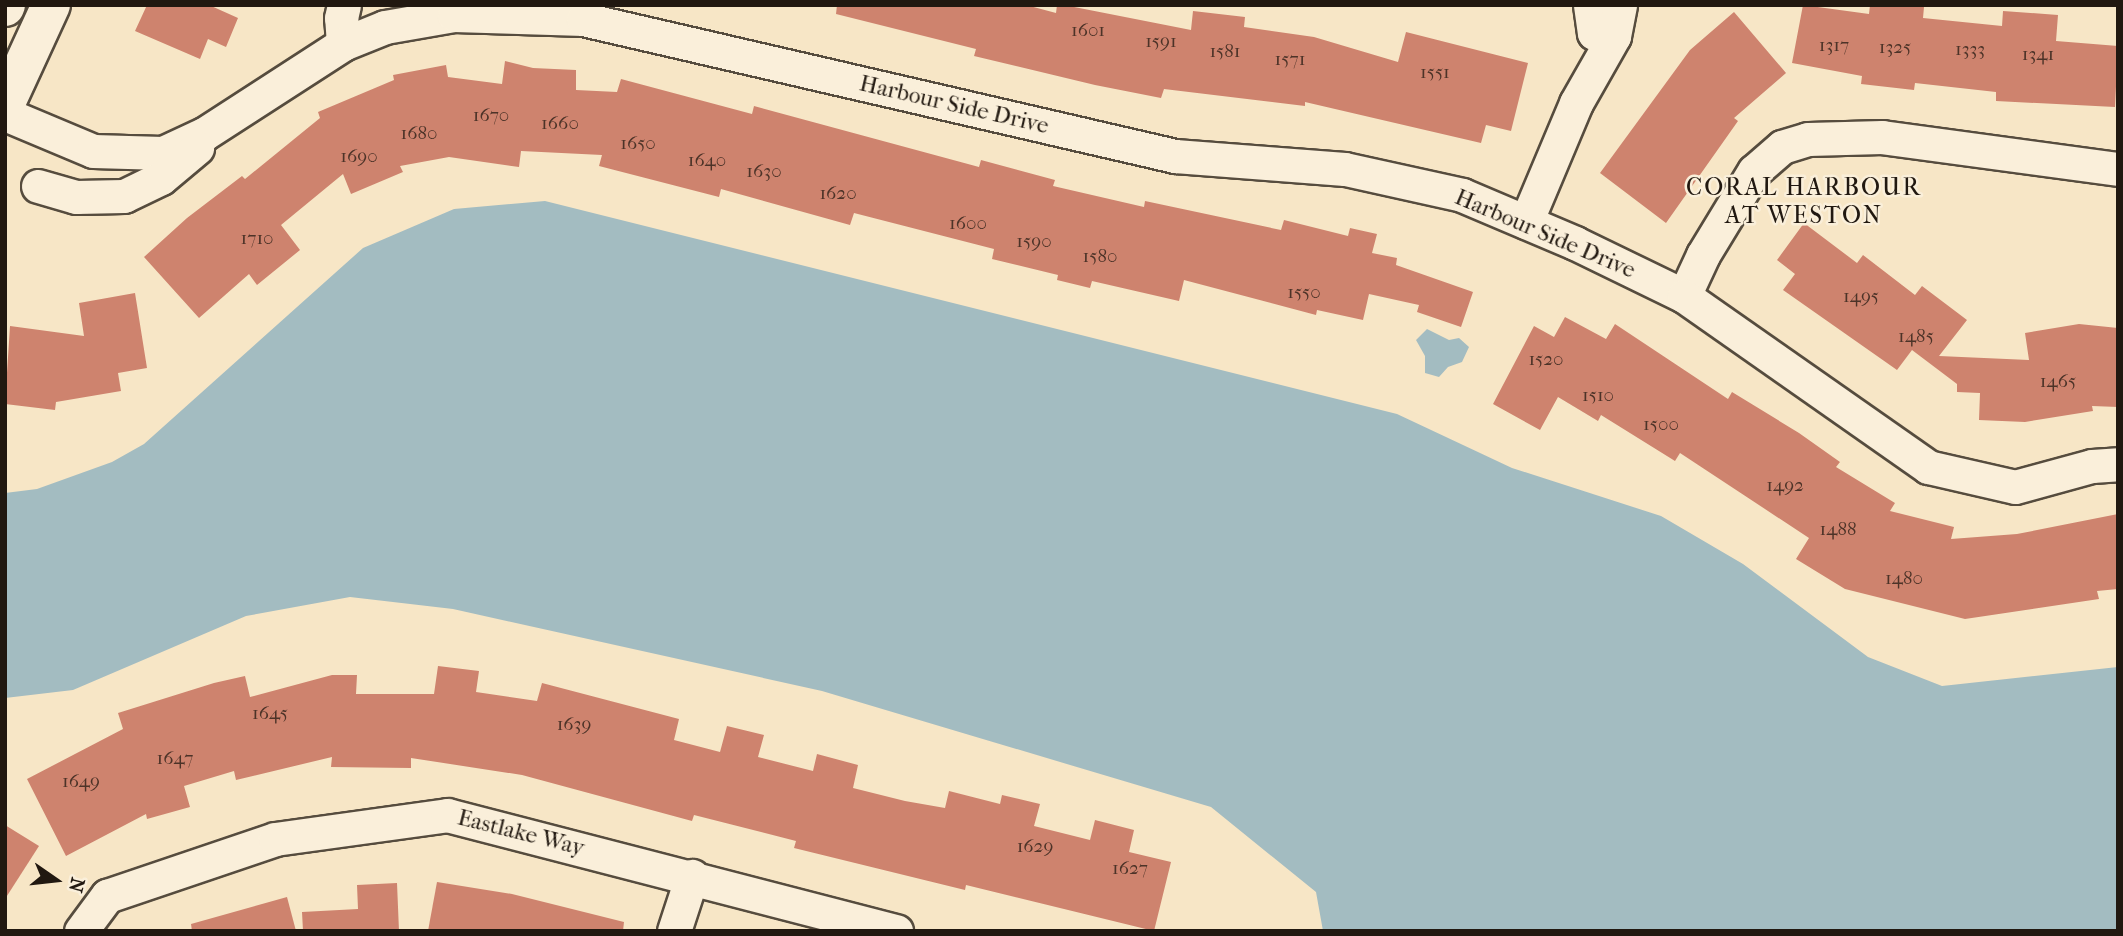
<!DOCTYPE html>
<html>
<head>
<meta charset="utf-8">
<style>
	body { margin:0 }
	#map { position:relative; width:2123px; height:936px; overflow:hidden; background:#f7e6c6; font-family:"IM FELL French Canon",serif }
	div>[style] { position:absolute }
	.water>* { inset:0; background:#a3bcc1 }
	.building>* { inset:0; background:#ce836e }
	.roads { filter:drop-shadow(2px 0 #564c3e) drop-shadow(-2px 0 #564c3e) drop-shadow(0 2px #564c3e) drop-shadow(0 -2px #564c3e) }
	.street>* { height:33px; margin:-16.5px; padding:0 16.5px; transform-origin:16.5px; border-radius:16.5px; background:#faefda }
	.secondary>* { height:38px; margin:-19px; padding:0 19px; transform-origin:19px; border-radius:19px; background:#faefda }
	span { translate:-50% -50%; white-space:nowrap; text-align:center; line-height:1.15; -webkit-text-stroke:5px #faefda; paint-order:stroke }
	.number-label { font-size:19px; color:#4c3328 }
	.number-label span { -webkit-text-stroke-width:0 }
	.street-label { font-size:23px; color:#211810 }
	.neighbourhood-label { font-size:24px; color:#211810; letter-spacing:2px }
	.frame { position:absolute; inset:0; border:7px solid #211810; pointer-events:none }
	.north { position:absolute; left:21px; top:845px; width:70px; height:70px; -webkit-text-stroke:5px #faefda; paint-order:stroke; rotate:104deg; font-size:19px; font-weight:700; line-height:28px; text-align:center; color:#211810 }
	.north::after { content:''; display:block; margin:auto; width:24px; height:32px; background:#211810; clip-path:polygon(50% 0,100% 100%,50% 72%,0 100%) }
</style>
</head>
<body>
<div id="map">
	<div class="water">
		<i style="clip-path:polygon(545px 201px,1397px 414px,1512px 468px,1661px 516px,1743px 564px,1868px 657px,1942px 686px,2118px 667px,2118px 931px,1323px 931px,1316px 892px,1211px 807px,822px 691px,453px 609px,350px 597px,246px 616px,73px 690px,5px 698px,5px 493px,37px 489px,112px 462px,144px 444px,363px 248px,454px 209px)"></i>
		<i style="clip-path:polygon(1427px 329px,1449px 340px,1459px 338px,1469px 347px,1462px 362px,1448px 367px,1439px 377px,1425px 373px,1425px 356px,1416px 340px)"></i>
	</div>
	<div class="building">
		<i style="clip-path:polygon(147px 5px,209px 5px,238px 18px,226px 47px,208px 39px,200px 59px,135px 31px)"></i>
		<i style="clip-path:polygon(837px 5px,1026px 5px,1056px 13px,1057px 5px,1064px 5px,1191px 30px,1193px 11px,1245px 17px,1244px 27px,1314px 37px,1398px 62px,1406px 32px,1528px 63px,1511px 131px,1486px 125px,1481px 143px,1305px 102px,1305px 106px,1164px 89px,1161px 98px,1095px 85px,974px 56px,976px 49px,836px 14px)"></i>
		<i style="clip-path:polygon(1803px 5px,1869px 14px,1870px 5px,1912px 5px,1924px 7px,1923px 18px,2002px 26px,2003px 11px,2058px 15px,2056px 41px,2118px 46px,2115px 107px,1996px 101px,1996px 92px,1915px 83px,1914px 90px,1861px 84px,1862px 76px,1792px 63px)"></i>
		<i style="clip-path:polygon(1734px 12px,1786px 73px,1734px 118px,1738px 121px,1666px 223px,1600px 173px,1690px 50px)"></i>
		<i style="clip-path:polygon(505px 61px,533px 68px,576px 70px,576px 90px,617px 92px,621px 79px,752px 114px,754px 106px,979px 167px,981px 160px,1055px 180px,1053px 186px,1144px 207px,1145px 201px,1281px 230px,1284px 220px,1348px 236px,1350px 228px,1377px 234px,1372px 253px,1397px 258px,1396px 265px,1473px 292px,1461px 327px,1417px 312px,1419px 305px,1369px 294px,1363px 320px,1317px 310px,1316px 315px,1184px 280px,1179px 301px,1092px 281px,1090px 288px,1057px 280px,1058px 275px,992px 259px,994px 249px,854px 213px,850px 225px,721px 189px,719px 197px,599px 166px,602px 155px,521px 151px,519px 167px,449px 157px,400px 166px,403px 172px,351px 194px,343px 174px,281px 225px,300px 250px,257px 285px,249px 274px,199px 318px,144px 257px,187px 218px,242px 176px,245px 179px,320px 118px,318px 112px,394px 80px,393px 75px,446px 65px,448px 77px,502px 84px)"></i>
		<i style="clip-path:polygon(1804px 223px,1857px 263px,1863px 255px,1915px 295px,1922px 286px,1967px 320px,1939px 356px,2029px 360px,2025px 333px,2079px 324px,2118px 328px,2118px 407px,2092px 406px,2093px 411px,2025px 422px,1979px 420px,1980px 393px,1957px 392px,1957px 384px,1912px 350px,1897px 370px,1783px 290px,1795px 274px,1777px 260px)"></i>
		<i style="clip-path:polygon(135px 293px,147px 368px,118px 373px,121px 391px,56px 402px,55px 410px,5px 404px,10px 326px,84px 336px,79px 303px)"></i>
		<i style="clip-path:polygon(1565px 317px,1606px 339px,1615px 324px,1728px 399px,1732px 392px,1799px 433px,1840px 462px,1836px 467px,1895px 503px,1890px 511px,1954px 527px,1951px 539px,2017px 534px,2118px 514px,2118px 589px,2097px 591px,2099px 599px,1965px 619px,1845px 589px,1796px 559px,1809px 538px,1680px 453px,1675px 461px,1601px 415px,1598px 421px,1558px 397px,1540px 430px,1493px 404px,1534px 326px,1554px 337px)"></i>
		<i style="clip-path:polygon(438px 666px,479px 671px,476px 692px,537px 701px,542px 683px,679px 719px,674px 740px,720px 752px,727px 726px,764px 735px,758px 757px,813px 771px,817px 754px,858px 765px,853px 788px,905px 801px,945px 808px,949px 791px,1000px 804px,1002px 795px,1040px 804px,1034px 826px,1090px 840px,1095px 820px,1134px 830px,1129px 852px,1171px 862px,1154px 931px,966px 885px,965px 890px,794px 848px,796px 841px,694px 815px,692px 821px,522px 775px,411px 758px,411px 768px,331px 767px,332px 757px,236px 780px,234px 771px,184px 786px,190px 807px,147px 819px,146px 814px,66px 856px,27px 779px,123px 729px,118px 713px,214px 683px,245px 676px,250px 697px,332px 675px,357px 675px,356px 694px,434px 694px)"></i>
		<i style="clip-path:polygon(5px 825px,39px 846px,5px 899px)"></i>
		<i style="clip-path:polygon(437px 882px,512px 894px,624px 922px,623px 931px,428px 931px)"></i>
		<i style="clip-path:polygon(397px 883px,399px 931px,303px 931px,302px 912px,358px 909px,357px 885px)"></i>
		<i style="clip-path:polygon(287px 897px,296px 931px,192px 931px,191px 924px)"></i>
	</div>
	<div class="roads">
		<div class="street">
			<i style="left:1590px;top:5px;width:28px;rotate:82deg"></i>
			<i style="left:1594px;top:33px;width:20px;rotate:9deg"></i>
			<i style="left:343px;top:44px;width:26px;rotate:-94deg"></i>
			<i style="left:341px;top:18px;width:13px;rotate:-77deg"></i>
			<i style="left:5px;top:114px;width:95px;rotate:22.8deg"></i>
			<i style="left:93px;top:151px;width:70px;rotate:1.6deg"></i>
			<i style="left:163px;top:153px;width:45px;rotate:-24.9deg"></i>
			<i style="left:204px;top:134px;width:166px;rotate:-32.9deg"></i>
			<i style="left:343px;top:44px;width:45px;rotate:-22deg"></i>
			<i style="left:385px;top:27px;width:70px;rotate:-9.9deg"></i>
			<i style="left:454px;top:15px;width:129px;rotate:1.8deg"></i>
			<i style="left:583px;top:19px;width:608px;rotate:13.03deg"></i>
			<i style="left:1175px;top:156px;width:170px;rotate:4.4deg"></i>
			<i style="left:1345px;top:169px;width:120px;rotate:12.5deg"></i>
			<i style="left:1462px;top:195px;width:123px;rotate:23deg"></i>
			<i style="left:1575px;top:243px;width:121px;rotate:25.9deg"></i>
			<i style="left:2118px;top:169px;width:238px;rotate:-172.3deg"></i>
			<i style="left:1882px;top:137px;width:74px;rotate:178.5deg"></i>
			<i style="left:1808px;top:139px;width:27px;rotate:163deg"></i>
			<i style="left:1782px;top:147px;width:37px;rotate:139deg"></i>
			<i style="left:1754px;top:171px;width:98px;rotate:121.3deg"></i>
			<i style="left:1703px;top:255px;width:45px;rotate:114.9deg"></i>
			<i style="left:1684px;top:296px;width:298px;rotate:35deg"></i>
			<i style="left:1928px;top:467px;width:89px;rotate:12.9deg"></i>
			<i style="left:2015px;top:487px;width:80px;rotate:-15.3deg"></i>
			<i style="left:2092px;top:466px;width:26px;rotate:-4deg"></i>
			<i style="left:38px;top:186px;width:40px;rotate:16deg"></i>
			<i style="left:76px;top:197px;width:48px;rotate:-1.2deg"></i>
			<i style="left:124px;top:196px;width:41px;rotate:-25.9deg"></i>
			<i style="left:161px;top:178px;width:47px;rotate:-39.8deg"></i>
			<i style="left:1526px;top:222px;width:129px;rotate:-67.2deg"></i>
			<i style="left:1576px;top:103px;width:77px;rotate:-60.4deg"></i>
			<i style="left:1614px;top:36px;width:32px;rotate:-79deg"></i>
			<i style="left:81px;top:931px;width:44px;rotate:-53.4deg"></i>
			<i style="left:107px;top:896px;width:177px;rotate:-18.7deg"></i>
			<i style="left:275px;top:839px;width:174px;rotate:-7.9deg"></i>
			<i style="left:447px;top:815px;width:464px;rotate:14.5deg"></i>
			<i style="left:674px;top:931px;width:58px;rotate:-71.9deg"></i>
		</div>
		<div class="secondary">
			<i style="left:5px;top:7px;width:2px;rotate:-63deg"></i>
			<i style="left:5px;top:105px;width:110px;rotate:-65.3deg"></i>
		</div>
	</div>
	<div class="number-label">
		<span style="left:1088px;top:31px">1601</span>
		<span style="left:1161px;top:42px">1591</span>
		<span style="left:1834px;top:46px">1317</span>
		<span style="left:1895px;top:48px">1325</span>
		<span style="left:1970px;top:50px">1333</span>
		<span style="left:1225px;top:52px">1581</span>
		<span style="left:2038px;top:55px">1341</span>
		<span style="left:1290px;top:60px">1571</span>
		<span style="left:1435px;top:73px">1551</span>
		<span style="left:491px;top:116px">1670</span>
		<span style="left:560px;top:124px">1660</span>
		<span style="left:419px;top:134px">1680</span>
		<span style="left:638px;top:144px">1650</span>
		<span style="left:359px;top:157px">1690</span>
		<span style="left:707px;top:161px">1640</span>
		<span style="left:764px;top:172px">1630</span>
		<span style="left:838px;top:194px">1620</span>
		<span style="left:968px;top:224px">1600</span>
		<span style="left:257px;top:239px">1710</span>
		<span style="left:1034px;top:242px">1590</span>
		<span style="left:1100px;top:257px">1580</span>
		<span style="left:1304px;top:293px">1550</span>
		<span style="left:1861px;top:297px">1495</span>
		<span style="left:1916px;top:337px">1485</span>
		<span style="left:1546px;top:360px">1520</span>
		<span style="left:2058px;top:382px">1465</span>
		<span style="left:1598px;top:396px">1510</span>
		<span style="left:1661px;top:425px">1500</span>
		<span style="left:1785px;top:486px">1492</span>
		<span style="left:1838px;top:530px">1488</span>
		<span style="left:1904px;top:579px">1480</span>
		<span style="left:270px;top:714px">1645</span>
		<span style="left:574px;top:725px">1639</span>
		<span style="left:175px;top:759px">1647</span>
		<span style="left:81px;top:782px">1649</span>
		<span style="left:1035px;top:847px">1629</span>
		<span style="left:1130px;top:869px">1627</span>
	</div>
	<div class="street-label">
		<span style="left:954px;top:105px;rotate:13deg">Harbour Side Drive</span>
		<span style="left:1545px;top:234px;rotate:23deg">Harbour Side Drive</span>
		<span style="left:521px;top:833px;rotate:14deg">Eastlake Way</span>
	</div>
	<div class="neighbourhood-label">
		<span style="left:1804px;top:202px">CORAL HARBOUR<br>AT WESTON</span>
	</div>
	<div class="frame"></div>
	<div class="north">N</div>
</div>
</body>
</html>
